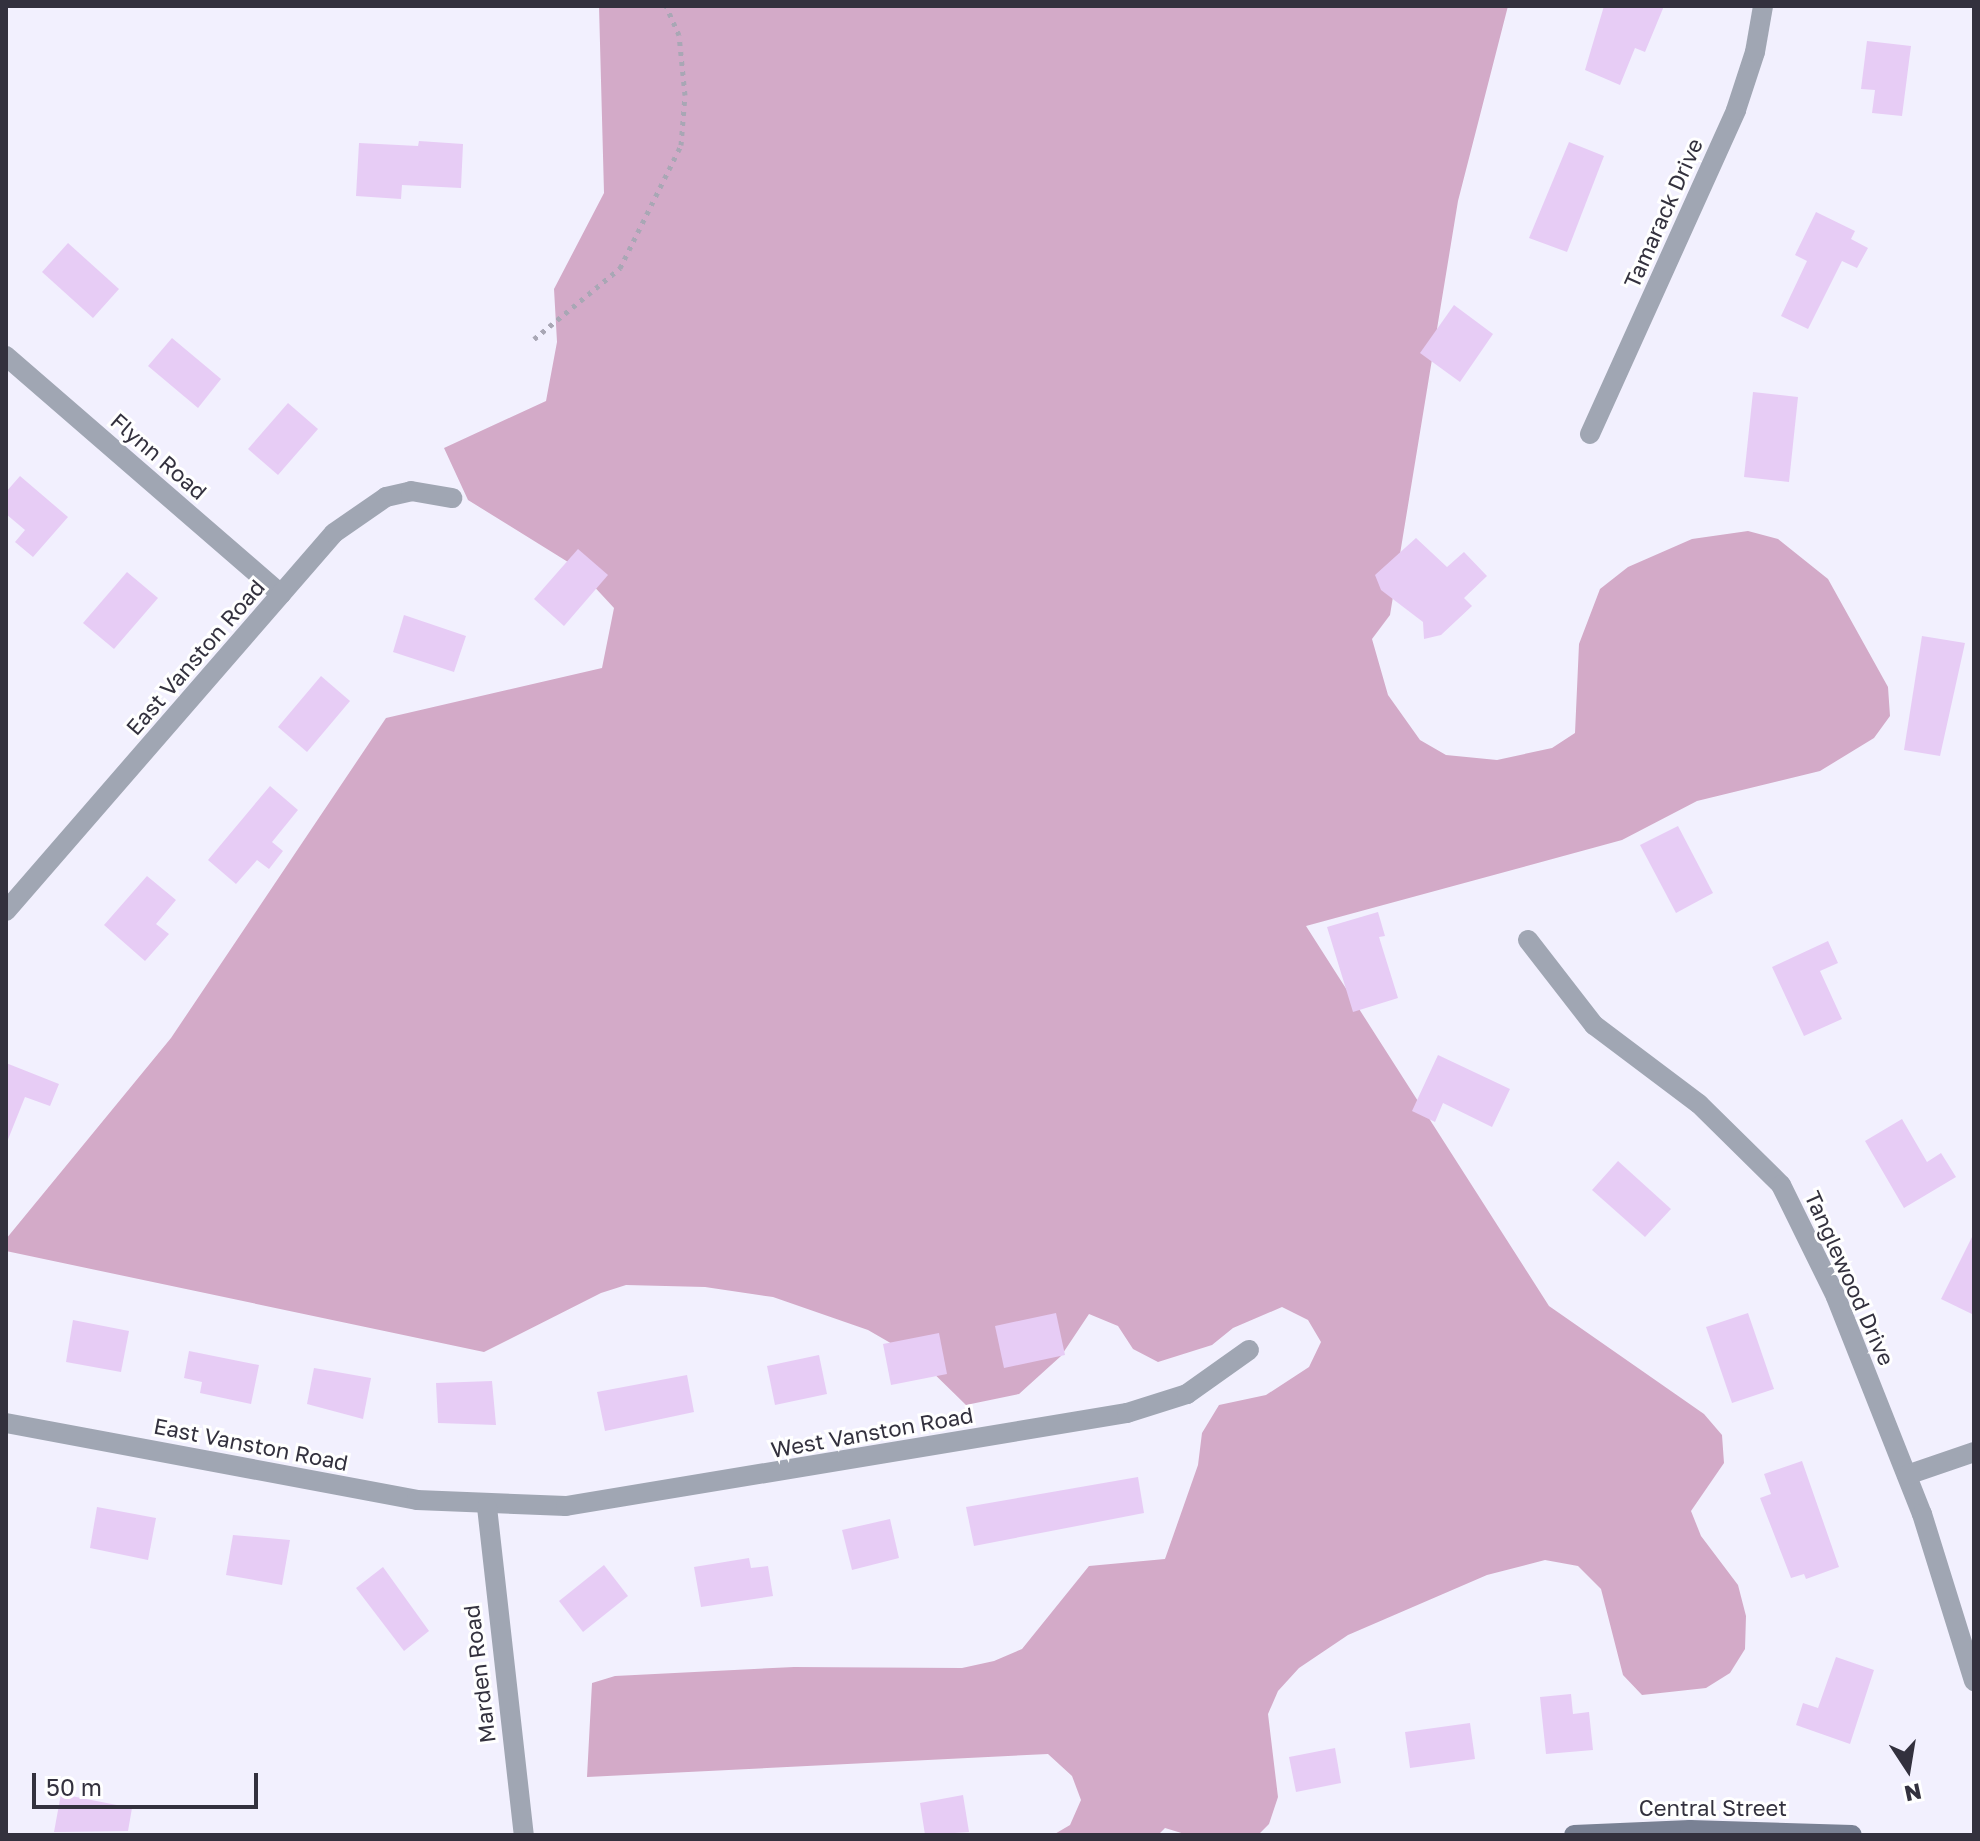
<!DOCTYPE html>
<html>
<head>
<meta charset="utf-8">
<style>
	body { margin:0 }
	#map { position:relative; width:1980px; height:1841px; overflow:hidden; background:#f2f0fe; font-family:"Golos Text",sans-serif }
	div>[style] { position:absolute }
	.forest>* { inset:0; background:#d3aac8 }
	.building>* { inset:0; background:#e7ccf5 }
	.path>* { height:5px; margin-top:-2.5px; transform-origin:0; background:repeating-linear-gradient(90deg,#a9a7b5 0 4px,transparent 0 10px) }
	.street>* { height:20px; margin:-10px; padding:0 10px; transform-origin:10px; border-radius:10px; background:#a0a6b3 }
	.secondary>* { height:20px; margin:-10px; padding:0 10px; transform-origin:10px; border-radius:10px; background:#798194 }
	span { translate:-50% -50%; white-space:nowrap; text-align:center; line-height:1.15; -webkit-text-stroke:6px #fff; paint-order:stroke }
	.street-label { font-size:22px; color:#33313e }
	.frame { position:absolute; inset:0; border:8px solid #33313e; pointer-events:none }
	.north { position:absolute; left:1868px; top:1729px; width:80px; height:80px; -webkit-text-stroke:6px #fff; paint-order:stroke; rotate:168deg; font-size:22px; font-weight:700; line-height:32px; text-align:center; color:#33313e }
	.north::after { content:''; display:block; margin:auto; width:28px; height:36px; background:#33313e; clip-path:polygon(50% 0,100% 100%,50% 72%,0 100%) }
	.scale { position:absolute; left:32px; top:1773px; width:226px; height:36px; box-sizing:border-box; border:4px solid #33313e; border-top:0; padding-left:10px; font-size:24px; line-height:28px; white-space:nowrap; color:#33313e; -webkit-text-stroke:6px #fff; paint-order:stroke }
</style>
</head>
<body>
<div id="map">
	<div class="forest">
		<i style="clip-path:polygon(599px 6px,1508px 6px,1458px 201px,1390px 615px,1372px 639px,1388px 695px,1420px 740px,1446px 755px,1497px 760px,1552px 748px,1575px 733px,1579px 644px,1600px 589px,1628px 567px,1692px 539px,1748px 531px,1778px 539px,1828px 579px,1888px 687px,1890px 716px,1874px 738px,1820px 771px,1697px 801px,1622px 840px,1306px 926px,1549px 1306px,1704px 1414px,1722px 1435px,1724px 1463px,1691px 1511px,1701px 1536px,1738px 1585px,1746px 1616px,1745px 1649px,1730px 1673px,1706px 1688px,1642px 1695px,1623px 1675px,1601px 1589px,1578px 1566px,1545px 1560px,1487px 1575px,1348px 1635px,1299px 1668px,1278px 1691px,1268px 1714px,1278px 1797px,1269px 1824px,1258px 1835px,1188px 1835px,1165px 1828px,1158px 1835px,1053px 1835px,1070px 1825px,1081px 1800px,1072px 1776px,1048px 1754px,587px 1777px,592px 1683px,615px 1676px,794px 1667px,962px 1668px,994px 1661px,1022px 1649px,1089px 1566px,1165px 1559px,1198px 1465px,1202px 1433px,1219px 1405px,1266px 1395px,1309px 1367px,1321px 1342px,1308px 1320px,1282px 1307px,1233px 1328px,1212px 1345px,1158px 1362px,1133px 1349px,1118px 1326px,1089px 1314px,1061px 1356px,1019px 1394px,966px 1405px,920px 1360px,868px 1330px,773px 1297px,705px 1287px,626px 1285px,601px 1293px,484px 1352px,6px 1251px,6px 1239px,171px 1038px,386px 718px,602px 668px,614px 608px,576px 567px,468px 500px,444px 448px,546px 401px,557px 342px,554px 289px,604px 193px)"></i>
	</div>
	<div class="building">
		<i style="clip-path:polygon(1604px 6px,1664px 6px,1645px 52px,1635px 48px,1620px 85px,1585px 70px)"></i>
		<i style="clip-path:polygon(1867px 41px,1911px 46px,1902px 116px,1872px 113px,1875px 90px,1861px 89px)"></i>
		<i style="clip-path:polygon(419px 141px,463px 144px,461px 188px,402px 185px,401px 199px,356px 196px,359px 143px,418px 146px)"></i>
		<i style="clip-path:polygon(1569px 142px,1604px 156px,1567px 252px,1529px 238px)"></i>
		<i style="clip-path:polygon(1816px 212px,1855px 231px,1851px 239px,1868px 248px,1857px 268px,1842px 261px,1808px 329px,1781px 316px,1807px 261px,1795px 255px)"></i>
		<i style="clip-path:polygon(68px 243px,119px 289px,93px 318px,42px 272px)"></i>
		<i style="clip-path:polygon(1454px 305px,1493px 334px,1460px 382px,1420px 353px)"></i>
		<i style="clip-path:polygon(172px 338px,221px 379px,198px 408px,148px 366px)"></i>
		<i style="clip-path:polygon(1753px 392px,1798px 397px,1789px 482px,1744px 477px)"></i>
		<i style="clip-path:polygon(288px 403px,318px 429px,278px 475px,248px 449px)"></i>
		<i style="clip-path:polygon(20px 476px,68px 517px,33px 557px,15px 542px,25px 530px,6px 514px,6px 492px)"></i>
		<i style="clip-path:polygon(1416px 538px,1447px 567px,1464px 552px,1487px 576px,1464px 598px,1472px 606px,1441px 635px,1424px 639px,1423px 622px,1381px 590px,1375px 575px)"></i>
		<i style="clip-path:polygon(578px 549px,608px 575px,564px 626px,534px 599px)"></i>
		<i style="clip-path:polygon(127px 572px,158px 598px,114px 649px,83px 623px)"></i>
		<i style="clip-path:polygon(404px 615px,466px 636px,454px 672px,393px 652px)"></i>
		<i style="clip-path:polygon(1922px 636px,1965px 643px,1940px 756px,1904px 750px)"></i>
		<i style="clip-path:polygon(321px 676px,350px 701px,307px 752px,278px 727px)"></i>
		<i style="clip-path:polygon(270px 786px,298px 810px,272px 842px,283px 851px,269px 869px,257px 860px,236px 884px,208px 860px)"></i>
		<i style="clip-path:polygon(1678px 826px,1713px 893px,1676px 913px,1640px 845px)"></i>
		<i style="clip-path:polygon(147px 876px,176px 900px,156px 924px,169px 934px,145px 961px,104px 925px)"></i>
		<i style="clip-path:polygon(1378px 912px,1385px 936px,1379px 937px,1398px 998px,1353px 1012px,1327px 927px)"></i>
		<i style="clip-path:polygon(1828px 941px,1838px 963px,1820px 971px,1842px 1019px,1804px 1036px,1772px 967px)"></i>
		<i style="clip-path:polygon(1438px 1055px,1510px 1089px,1492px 1127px,1443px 1103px,1435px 1122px,1412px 1111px)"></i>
		<i style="clip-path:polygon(6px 1063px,59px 1084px,50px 1106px,25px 1097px,7px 1142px)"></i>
		<i style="clip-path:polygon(1902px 1119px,1927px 1162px,1941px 1153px,1956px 1177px,1904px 1208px,1865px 1141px)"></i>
		<i style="clip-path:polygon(1618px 1161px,1671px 1209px,1645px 1237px,1592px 1190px)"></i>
		<i style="clip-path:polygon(1974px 1233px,1974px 1315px,1941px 1299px)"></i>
		<i style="clip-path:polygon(1056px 1313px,1065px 1355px,1004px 1368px,995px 1326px)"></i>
		<i style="clip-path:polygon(1748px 1313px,1774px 1389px,1732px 1403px,1706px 1327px)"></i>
		<i style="clip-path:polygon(73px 1320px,129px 1331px,121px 1372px,66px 1362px)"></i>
		<i style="clip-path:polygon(939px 1333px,947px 1374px,891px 1385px,883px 1344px)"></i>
		<i style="clip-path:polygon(189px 1351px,259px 1365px,251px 1404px,200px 1393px,202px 1382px,184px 1378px)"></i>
		<i style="clip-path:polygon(819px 1355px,827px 1394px,775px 1405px,767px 1366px)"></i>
		<i style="clip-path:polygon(314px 1368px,371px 1378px,363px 1419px,307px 1404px)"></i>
		<i style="clip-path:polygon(687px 1375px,694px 1412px,605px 1431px,597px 1392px)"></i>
		<i style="clip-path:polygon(492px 1381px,496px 1425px,438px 1423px,436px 1383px)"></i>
		<i style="clip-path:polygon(1802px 1461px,1839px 1567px,1806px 1579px,1804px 1574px,1791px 1578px,1760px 1498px,1771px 1494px,1764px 1474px)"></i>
		<i style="clip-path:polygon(1138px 1477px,1144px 1513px,974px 1546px,966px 1507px)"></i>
		<i style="clip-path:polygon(97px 1507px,156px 1518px,148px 1560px,90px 1548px)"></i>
		<i style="clip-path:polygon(890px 1519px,899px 1558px,852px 1570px,842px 1530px)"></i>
		<i style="clip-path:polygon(233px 1535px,290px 1540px,282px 1585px,226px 1575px)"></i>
		<i style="clip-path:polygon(749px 1558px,751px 1568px,768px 1566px,773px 1596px,701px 1607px,694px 1567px)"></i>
		<i style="clip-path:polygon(604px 1565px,628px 1596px,583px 1632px,559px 1601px)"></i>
		<i style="clip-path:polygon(383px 1567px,429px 1631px,404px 1651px,356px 1588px)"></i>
		<i style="clip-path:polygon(1836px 1657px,1874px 1670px,1850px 1744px,1796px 1725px,1803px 1703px,1818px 1708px)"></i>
		<i style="clip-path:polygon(1571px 1694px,1573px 1714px,1589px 1712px,1593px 1750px,1546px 1754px,1540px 1697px)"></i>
		<i style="clip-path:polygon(1470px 1723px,1475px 1759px,1410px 1768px,1405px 1732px)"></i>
		<i style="clip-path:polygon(1335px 1748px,1341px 1783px,1296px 1792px,1289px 1757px)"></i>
		<i style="clip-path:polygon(61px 1794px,132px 1808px,128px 1831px,54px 1832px)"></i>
		<i style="clip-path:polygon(963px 1795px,969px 1832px,925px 1835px,920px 1803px)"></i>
	</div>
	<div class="path">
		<i style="left:534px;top:339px;width:112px;rotate:-39.5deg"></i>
		<i style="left:620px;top:268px;width:137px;rotate:-63.6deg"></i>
		<i style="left:681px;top:145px;width:50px;rotate:-85.4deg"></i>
		<i style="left:685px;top:95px;width:60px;rotate:-95.7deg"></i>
		<i style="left:679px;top:35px;width:32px;rotate:-114deg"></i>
	</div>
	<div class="street">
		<i style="left:6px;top:356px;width:364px;rotate:40.9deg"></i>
		<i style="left:1590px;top:434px;width:355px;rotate:-65.7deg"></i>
		<i style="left:1736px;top:110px;width:61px;rotate:-71.9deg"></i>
		<i style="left:1755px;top:52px;width:47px;rotate:-80.1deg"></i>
		<i style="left:6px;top:911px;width:500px;rotate:-49.05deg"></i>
		<i style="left:334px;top:533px;width:63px;rotate:-34.7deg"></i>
		<i style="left:386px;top:497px;width:26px;rotate:-13deg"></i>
		<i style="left:411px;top:491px;width:42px;rotate:9.7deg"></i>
		<i style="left:1528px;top:940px;width:108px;rotate:52.2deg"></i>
		<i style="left:1594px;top:1025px;width:131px;rotate:37deg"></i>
		<i style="left:1699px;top:1104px;width:115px;rotate:44.6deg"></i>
		<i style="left:1781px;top:1185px;width:125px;rotate:63.8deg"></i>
		<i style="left:1836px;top:1297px;width:233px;rotate:68.4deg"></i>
		<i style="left:1922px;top:1514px;width:175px;rotate:72.7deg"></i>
		<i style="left:6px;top:1423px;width:418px;rotate:10.6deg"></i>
		<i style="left:417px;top:1500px;width:149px;rotate:2.3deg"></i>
		<i style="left:566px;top:1506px;width:569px;rotate:-9.41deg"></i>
		<i style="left:1127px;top:1413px;width:63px;rotate:-17.6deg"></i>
		<i style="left:1187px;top:1394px;width:76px;rotate:-35.4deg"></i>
		<i style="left:1907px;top:1475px;width:71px;rotate:-18.9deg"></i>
		<i style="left:487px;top:1507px;width:330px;rotate:83.6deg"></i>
	</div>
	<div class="secondary">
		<i style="left:1574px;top:1835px;width:116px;rotate:-2.5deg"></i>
		<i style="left:1690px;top:1830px;width:162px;rotate:1.8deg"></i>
	</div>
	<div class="street-label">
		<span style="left:1663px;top:213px;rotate:-66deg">Tamarack Drive</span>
		<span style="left:159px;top:456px;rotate:41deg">Flynn Road</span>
		<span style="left:195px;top:657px;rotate:-49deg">East Vanston Road</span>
		<span style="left:1850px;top:1278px;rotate:66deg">Tanglewood Drive</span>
		<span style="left:872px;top:1432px;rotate:-10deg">West Vanston Road</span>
		<span style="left:251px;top:1444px;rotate:11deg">East Vanston Road</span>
		<span style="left:479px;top:1674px;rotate:-97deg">Marden Road</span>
		<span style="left:1713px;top:1808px">Central Street</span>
	</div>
	<div class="frame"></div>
	<div class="north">N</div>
	<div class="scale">50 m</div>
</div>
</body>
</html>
